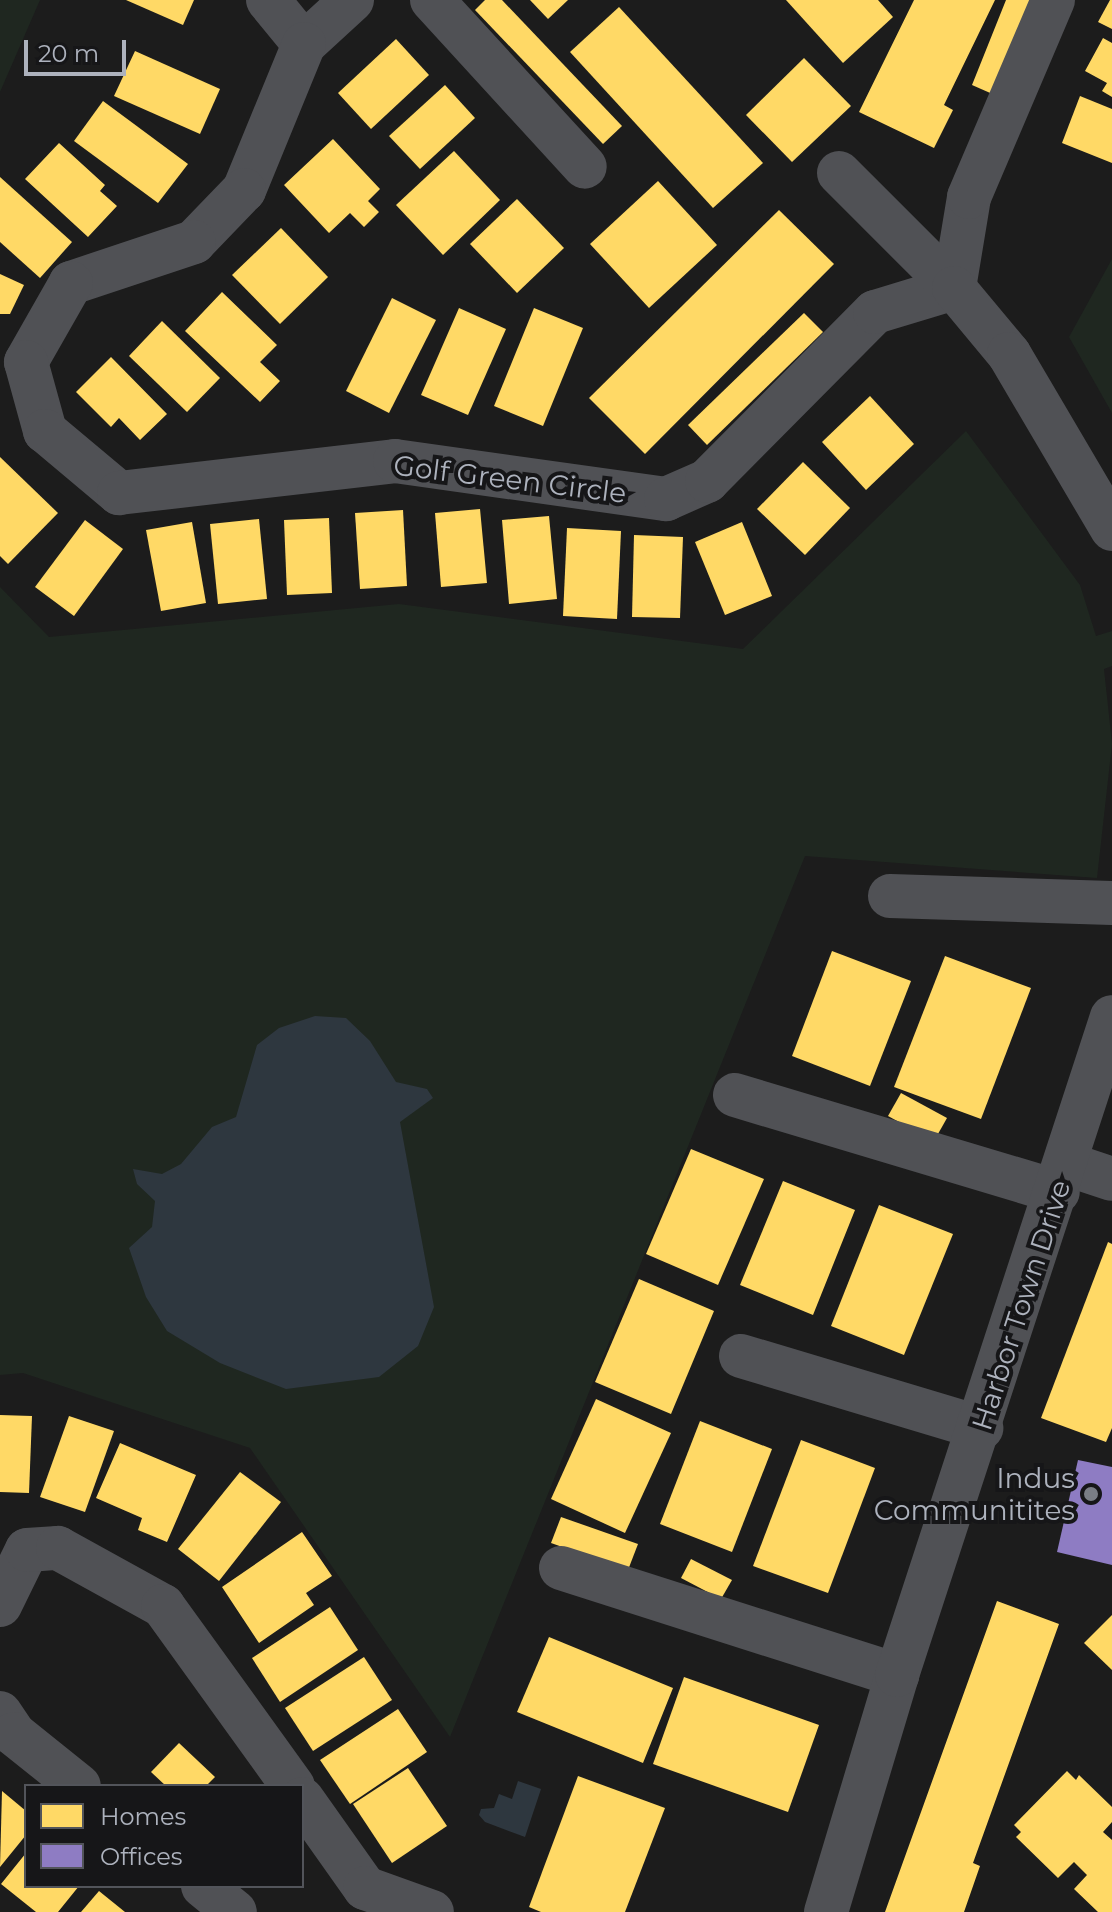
<!DOCTYPE html>
<html>
<head>
<meta charset="utf-8">
<style>
	body { margin:0 }
	#map { position:relative; width:1112px; height:1912px; overflow:hidden; background:#1c1c1c; font-family:Montserrat,sans-serif }
	div>[style] { position:absolute }
	.green>* { inset:0; background:#1f2720 }
	.water>* { inset:0; background:#2e373f }
	.homes>* { inset:0; background:#ffd966 }
	.offices>* { inset:0; background:#8e7cc3 }
	.minor>* { height:44px; margin:-22px; padding:0 22px; transform-origin:22px; border-radius:22px; background:#505155 }
	.dots>* { width:22px; height:22px; translate:-50% -50%; box-sizing:border-box; border:4px solid #161618; border-radius:50% }
	span { translate:-50% -50%; white-space:nowrap; text-align:center; line-height:1.15; -webkit-text-stroke:8px #161618; paint-order:stroke }
	.street-label { font-size:28px; color:#adb2bd }
	.poi-label { font-size:28px; color:#adb2bd }
	.right { translate:-100% -50%; text-align:right }
	.legend { position:absolute; left:24px; top:1784px; width:280px; height:104px; box-sizing:border-box; background:#161618; border:2px solid #52545a; margin:0; padding:10px 14px; list-style:none; font-size:24px; color:#adb2bd }
	.legend li { display:flex; align-items:center; gap:16px; height:40px }
	.legend b { width:40px; border:2px solid #52545a }
	.scale { position:absolute; left:24px; top:40px; width:102px; height:36px; box-sizing:border-box; border:4px solid #adb2bd; border-top:0; padding-left:10px; font-size:24px; line-height:28px; white-space:nowrap; color:#adb2bd; -webkit-text-stroke:6px #161618; paint-order:stroke }
</style>
</head>
<body>
<div id="map">
	<div class="green">
		<i style="clip-path:polygon(0 0,40px 0,0 92px)"></i>
		<i style="clip-path:polygon(1112px 259px,1112px 413px,1069px 337px)"></i>
		<i style="clip-path:polygon(966px 431px,1080px 585px,1096px 636px,1112px 631px,1112px 666px,1104px 669px,1112px 744px,1097px 878px,805px 856px,450px 1737px,250px 1448px,23px 1373px,0 1375px,0 587px,49px 637px,399px 604px,743px 649px)"></i>
	</div>
	<div class="water">
		<i style="clip-path:polygon(315px 1016px,346px 1018px,370px 1041px,396px 1082px,427px 1089px,433px 1098px,400px 1122px,434px 1307px,418px 1346px,379px 1377px,286px 1389px,220px 1363px,167px 1331px,146px 1297px,129px 1248px,152px 1227px,155px 1201px,137px 1184px,133px 1169px,162px 1174px,181px 1164px,212px 1127px,236px 1117px,257px 1045px,279px 1028px)"></i>
		<i style="clip-path:polygon(518px 1781px,541px 1789px,525px 1837px,485px 1822px,479px 1815px,481px 1809px,494px 1808px,499px 1794px,512px 1799px)"></i>
	</div>
	<div class="homes">
		<i style="clip-path:polygon(126px 0,194px 0,183px 25px)"></i>
		<i style="clip-path:polygon(485px 0,502px 0,622px 126px,603px 144px,475px 10px)"></i>
		<i style="clip-path:polygon(530px 0,568px 0,548px 19px)"></i>
		<i style="clip-path:polygon(786px 0,878px 0,893px 17px,843px 63px)"></i>
		<i style="clip-path:polygon(914px 0,995px 0,944px 105px,953px 110px,934px 148px,859px 112px)"></i>
		<i style="clip-path:polygon(1006px 0,1036px 0,997px 96px,972px 85px)"></i>
		<i style="clip-path:polygon(1110px 0,1112px 0,1112px 29px,1098px 22px)"></i>
		<i style="clip-path:polygon(619px 7px,763px 163px,713px 208px,570px 52px)"></i>
		<i style="clip-path:polygon(1103px 38px,1112px 43px,1112px 97px,1102px 91px,1107px 83px,1085px 71px)"></i>
		<i style="clip-path:polygon(396px 39px,429px 75px,371px 129px,338px 93px)"></i>
		<i style="clip-path:polygon(135px 51px,220px 89px,200px 134px,114px 96px)"></i>
		<i style="clip-path:polygon(804px 58px,851px 106px,792px 162px,746px 115px)"></i>
		<i style="clip-path:polygon(445px 85px,475px 118px,420px 169px,389px 136px)"></i>
		<i style="clip-path:polygon(1080px 96px,1112px 109px,1112px 163px,1062px 143px)"></i>
		<i style="clip-path:polygon(103px 101px,188px 164px,158px 203px,74px 141px)"></i>
		<i style="clip-path:polygon(333px 139px,380px 189px,368px 201px,379px 212px,364px 227px,350px 213px,329px 233px,284px 185px)"></i>
		<i style="clip-path:polygon(59px 143px,105px 185px,100px 191px,117px 206px,88px 237px,25px 179px)"></i>
		<i style="clip-path:polygon(454px 151px,500px 200px,443px 255px,396px 205px)"></i>
		<i style="clip-path:polygon(0 177px,72px 242px,40px 278px,0 242px)"></i>
		<i style="clip-path:polygon(658px 181px,717px 245px,649px 308px,590px 244px)"></i>
		<i style="clip-path:polygon(517px 199px,564px 248px,517px 293px,470px 244px)"></i>
		<i style="clip-path:polygon(779px 210px,834px 264px,645px 454px,589px 398px)"></i>
		<i style="clip-path:polygon(281px 228px,328px 277px,280px 324px,232px 275px)"></i>
		<i style="clip-path:polygon(0 274px,24px 285px,10px 314px,0 314px)"></i>
		<i style="clip-path:polygon(222px 292px,277px 345px,260px 362px,280px 381px,260px 402px,185px 331px)"></i>
		<i style="clip-path:polygon(392px 298px,436px 320px,389px 413px,346px 391px)"></i>
		<i style="clip-path:polygon(459px 308px,506px 329px,468px 415px,421px 395px)"></i>
		<i style="clip-path:polygon(534px 308px,583px 328px,543px 426px,494px 406px)"></i>
		<i style="clip-path:polygon(804px 313px,823px 332px,707px 445px,688px 425px)"></i>
		<i style="clip-path:polygon(162px 321px,220px 378px,187px 412px,129px 356px)"></i>
		<i style="clip-path:polygon(111px 357px,167px 414px,140px 440px,119px 418px,111px 427px,76px 392px)"></i>
		<i style="clip-path:polygon(870px 396px,914px 444px,866px 490px,822px 442px)"></i>
		<i style="clip-path:polygon(0 457px,58px 513px,8px 564px,0 556px)"></i>
		<i style="clip-path:polygon(803px 462px,850px 508px,805px 555px,757px 509px)"></i>
		<i style="clip-path:polygon(480px 509px,487px 583px,441px 587px,435px 513px)"></i>
		<i style="clip-path:polygon(403px 510px,407px 586px,360px 589px,355px 513px)"></i>
		<i style="clip-path:polygon(549px 516px,557px 599px,509px 604px,502px 520px)"></i>
		<i style="clip-path:polygon(329px 518px,332px 593px,287px 595px,284px 520px)"></i>
		<i style="clip-path:polygon(259px 519px,267px 599px,218px 604px,210px 524px)"></i>
		<i style="clip-path:polygon(85px 520px,123px 549px,74px 616px,35px 587px)"></i>
		<i style="clip-path:polygon(192px 522px,206px 603px,161px 611px,146px 530px)"></i>
		<i style="clip-path:polygon(742px 522px,772px 596px,725px 615px,695px 542px)"></i>
		<i style="clip-path:polygon(567px 528px,621px 531px,617px 619px,563px 616px)"></i>
		<i style="clip-path:polygon(634px 535px,683px 537px,680px 618px,632px 617px)"></i>
		<i style="clip-path:polygon(832px 951px,911px 981px,870px 1086px,792px 1056px)"></i>
		<i style="clip-path:polygon(945px 956px,1031px 988px,981px 1119px,894px 1087px)"></i>
		<i style="clip-path:polygon(901px 1093px,947px 1118px,934px 1141px,888px 1116px)"></i>
		<i style="clip-path:polygon(691px 1149px,764px 1179px,718px 1285px,646px 1254px)"></i>
		<i style="clip-path:polygon(783px 1181px,855px 1210px,813px 1315px,740px 1285px)"></i>
		<i style="clip-path:polygon(879px 1205px,953px 1234px,904px 1355px,831px 1326px)"></i>
		<i style="clip-path:polygon(1108px 1242px,1112px 1244px,1112px 1428px,1106px 1442px,1041px 1418px)"></i>
		<i style="clip-path:polygon(639px 1279px,714px 1311px,671px 1414px,595px 1382px)"></i>
		<i style="clip-path:polygon(596px 1399px,671px 1433px,625px 1533px,551px 1499px)"></i>
		<i style="clip-path:polygon(0 1415px,32px 1416px,29px 1493px,0 1492px)"></i>
		<i style="clip-path:polygon(69px 1416px,114px 1431px,85px 1512px,40px 1497px)"></i>
		<i style="clip-path:polygon(700px 1421px,772px 1449px,732px 1552px,660px 1524px)"></i>
		<i style="clip-path:polygon(801px 1440px,875px 1468px,828px 1593px,753px 1566px)"></i>
		<i style="clip-path:polygon(120px 1443px,196px 1475px,167px 1542px,138px 1530px,142px 1518px,96px 1498px)"></i>
		<i style="clip-path:polygon(240px 1472px,281px 1502px,219px 1581px,178px 1549px)"></i>
		<i style="clip-path:polygon(561px 1517px,638px 1544px,628px 1570px,551px 1543px)"></i>
		<i style="clip-path:polygon(302px 1532px,332px 1576px,306px 1593px,314px 1605px,259px 1643px,222px 1587px)"></i>
		<i style="clip-path:polygon(691px 1559px,732px 1580px,721px 1599px,681px 1578px)"></i>
		<i style="clip-path:polygon(997px 1601px,1059px 1624px,973px 1863px,980px 1866px,964px 1912px,885px 1912px)"></i>
		<i style="clip-path:polygon(330px 1607px,358px 1650px,280px 1702px,252px 1658px)"></i>
		<i style="clip-path:polygon(1112px 1615px,1112px 1670px,1084px 1643px)"></i>
		<i style="clip-path:polygon(549px 1637px,673px 1688px,643px 1763px,517px 1712px)"></i>
		<i style="clip-path:polygon(364px 1657px,392px 1700px,313px 1751px,285px 1708px)"></i>
		<i style="clip-path:polygon(684px 1677px,819px 1725px,788px 1812px,653px 1764px)"></i>
		<i style="clip-path:polygon(398px 1709px,427px 1752px,350px 1804px,320px 1760px)"></i>
		<i style="clip-path:polygon(179px 1743px,215px 1777px,206px 1786px,166px 1786px,151px 1772px)"></i>
		<i style="clip-path:polygon(408px 1768px,447px 1826px,392px 1863px,353px 1804px)"></i>
		<i style="clip-path:polygon(1067px 1771px,1076px 1780px,1079px 1775px,1112px 1807px,1112px 1822px,1103px 1832px,1112px 1840px,1112px 1912px,1098px 1912px,1074px 1889px,1087px 1875px,1074px 1862px,1058px 1878px,1016px 1837px,1021px 1832px,1014px 1825px)"></i>
		<i style="clip-path:polygon(578px 1776px,665px 1808px,625px 1912px,541px 1912px,529px 1907px)"></i>
		<i style="clip-path:polygon(2px 1791px,26px 1811px,26px 1835px,0 1867px)"></i>
		<i style="clip-path:polygon(26px 1853px,26px 1886px,79px 1886px,58px 1912px,36px 1912px,1px 1884px)"></i>
		<i style="clip-path:polygon(99px 1891px,125px 1912px,81px 1912px)"></i>
	</div>
	<div class="offices">
		<i style="clip-path:polygon(1078px 1460px,1112px 1467px,1112px 1565px,1057px 1552px)"></i>
	</div>
	<div class="minor">
		<i style="left:268px;top:0;width:57px;rotate:50.7deg"></i>
		<i style="left:352px;top:0;width:65px;rotate:137.5deg"></i>
		<i style="left:304px;top:44px;width:158px;rotate:112.3deg"></i>
		<i style="left:244px;top:190px;width:72px;rotate:133.9deg"></i>
		<i style="left:194px;top:242px;width:130px;rotate:161.6deg"></i>
		<i style="left:71px;top:283px;width:91px;rotate:119.7deg"></i>
		<i style="left:26px;top:362px;width:72px;rotate:74.6deg"></i>
		<i style="left:45px;top:431px;width:97px;rotate:40deg"></i>
		<i style="left:119px;top:493px;width:278px;rotate:-6.6deg"></i>
		<i style="left:395px;top:461px;width:274px;rotate:8deg"></i>
		<i style="left:666px;top:499px;width:45px;rotate:-23.7deg"></i>
		<i style="left:707px;top:481px;width:238px;rotate:-45.2deg"></i>
		<i style="left:875px;top:312px;width:83px;rotate:-16.9deg"></i>
		<i style="left:954px;top:288px;width:92px;rotate:-80.6deg"></i>
		<i style="left:969px;top:197px;width:214px;rotate:-66.9deg"></i>
		<i style="left:432px;top:0;width:226px;rotate:47.5deg"></i>
		<i style="left:839px;top:173px;width:163px;rotate:45deg"></i>
		<i style="left:954px;top:288px;width:86px;rotate:50.2deg"></i>
		<i style="left:1009px;top:354px;width:203px;rotate:59.5deg"></i>
		<i style="left:890px;top:896px;width:222px;rotate:1.8deg"></i>
		<i style="left:735px;top:1095px;width:337px;rotate:16.7deg"></i>
		<i style="left:1067px;top:1164px;width:47px;rotate:18.4deg"></i>
		<i style="left:741px;top:1356px;width:251px;rotate:16.7deg"></i>
		<i style="left:561px;top:1568px;width:353px;rotate:17.7deg"></i>
		<i style="left:0;top:1605px;width:61px;rotate:-63.9deg"></i>
		<i style="left:27px;top:1550px;width:31px;rotate:-4deg"></i>
		<i style="left:58px;top:1548px;width:120px;rotate:28.9deg"></i>
		<i style="left:163px;top:1606px;width:222px;rotate:54.2deg"></i>
		<i style="left:0;top:1713px;width:25px;rotate:56deg"></i>
		<i style="left:14px;top:1734px;width:83px;rotate:38.7deg"></i>
		<i style="left:302px;top:1799px;width:109px;rotate:54.7deg"></i>
		<i style="left:365px;top:1888px;width:71px;rotate:19.7deg"></i>
		<i style="left:203px;top:1886px;width:41px;rotate:39.1deg"></i>
		<i style="left:826px;top:1912px;width:247px;rotate:-73.3deg"></i>
		<i style="left:897px;top:1675px;width:692px;rotate:-71.91deg"></i>
	</div>
	<div class="dots">
		<i style="left:1091px;top:1494px;background:#7a7e85"></i>
	</div>
	<div class="street-label">
		<span style="left:510px;top:479px;rotate:7deg">Golf Green Circle</span>
		<span style="left:1021px;top:1305px;rotate:-72deg">Harbor Town Drive</span>
	</div>
	<div class="poi-label">
		<span class="right" style="left:1075px;top:1494px">Indus<br>Communitites</span>
	</div>
	<ul class="legend">
	<li><b style="height:22px;background:#ffd966"></b>Homes</li>
	<li><b style="height:22px;background:#8e7cc3"></b>Offices</li>
	</ul>
	<div class="scale">20 m</div>
</div>
</body>
</html>
